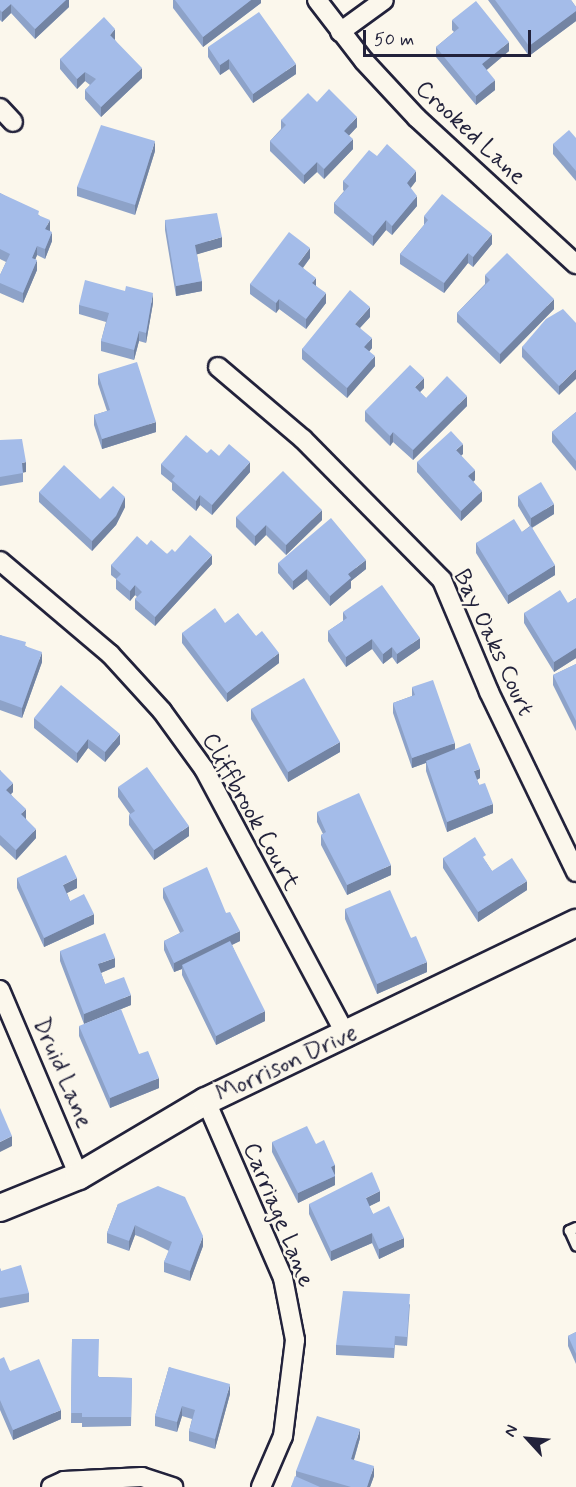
<!DOCTYPE html>
<html>
<head>
<meta charset="utf-8">
<style>
	body { margin:0 }
	#map { position:relative; width:576px; height:1487px; overflow:hidden; background:#fbf7ec; font-family:Mynerve,sans-serif }
	div>[style] { position:absolute }
	.roads { filter:drop-shadow(2px 0 #22223b) drop-shadow(-2px 0 #22223b) drop-shadow(0 2px #22223b) drop-shadow(0 -2px #22223b) }
	.lane>* { height:9px; margin:-4.5px; padding:0 4.5px; transform-origin:4.5px; border-radius:4.5px; background:#fbf7ec }
	.street>* { height:18px; margin:-9px; padding:0 9px; transform-origin:9px; border-radius:9px; background:#fbf7ec }
	.secondary>* { height:26px; margin:-13px; padding:0 13px; transform-origin:13px; border-radius:13px; background:#fbf7ec }
	.wall>* { inset:0; background:#8da2c8 }
	.shaded-wall>* { inset:0; background:#7384a3 }
	.building>* { inset:0; background:#a4bce9 }
	span { translate:-50% -50%; white-space:nowrap; text-align:center; line-height:1.15; -webkit-text-stroke:5px #fbf7ec; paint-order:stroke }
	.street-label { font-size:24px; color:#22223b }
	.north { position:absolute; left:498px; top:1409px; width:60px; height:60px; -webkit-text-stroke:4px #fbf7ec; paint-order:stroke; rotate:296deg; font-size:16px; font-weight:700; line-height:24px; text-align:center; color:#22223b }
	.north::after { content:''; display:block; margin:auto; width:21px; height:27px; background:#22223b; clip-path:polygon(50% 0,100% 100%,50% 72%,0 100%) }
	.scale { position:absolute; left:363px; top:30px; width:168px; height:27px; box-sizing:border-box; border:3px solid #22223b; border-top:0; padding-left:8px; font-size:18px; line-height:21px; white-space:nowrap; color:#22223b; -webkit-text-stroke:4px #fbf7ec; paint-order:stroke }
</style>
</head>
<body>
<div id="map">
	<div class="roads">
		<div class="lane">
			<i style="left:576px;top:1227px;width:8px;rotate:157deg"></i>
			<i style="left:569px;top:1230px;width:17px;rotate:66deg"></i>
		</div>
		<div class="street">
			<i style="left:317px;top:0;width:77px;rotate:52.4deg"></i>
			<i style="left:364px;top:61px;width:78px;rotate:47.1deg"></i>
			<i style="left:417px;top:118px;width:216px;rotate:42.6deg"></i>
			<i style="left:340px;top:32px;width:54px;rotate:-36deg"></i>
			<i style="left:0;top:108px;width:19px;rotate:47deg"></i>
			<i style="left:218px;top:367px;width:111px;rotate:40.3deg"></i>
			<i style="left:303px;top:439px;width:198px;rotate:45.4deg"></i>
			<i style="left:442px;top:580px;width:121px;rotate:67.2deg"></i>
			<i style="left:489px;top:692px;width:200px;rotate:64.2deg"></i>
			<i style="left:0;top:561px;width:144px;rotate:40.2deg"></i>
			<i style="left:110px;top:654px;width:77px;rotate:47.6deg"></i>
			<i style="left:162px;top:711px;width:72px;rotate:54.1deg"></i>
			<i style="left:204px;top:769px;width:304px;rotate:61.9deg"></i>
			<i style="left:0;top:990px;width:202px;rotate:67deg"></i>
			<i style="left:206px;top:1101px;width:193px;rotate:66.5deg"></i>
			<i style="left:283px;top:1278px;width:63px;rotate:79deg"></i>
			<i style="left:295px;top:1340px;width:97px;rotate:97.1deg"></i>
			<i style="left:283px;top:1436px;width:56px;rotate:113.3deg"></i>
			<i style="left:51px;top:1487px;width:14px;rotate:-25deg"></i>
			<i style="left:64px;top:1481px;width:78px;rotate:-2.9deg"></i>
			<i style="left:142px;top:1477px;width:33px;rotate:18deg"></i>
		</div>
		<div class="secondary">
			<i style="left:0;top:1208px;width:85px;rotate:-22.1deg"></i>
			<i style="left:79px;top:1176px;width:147px;rotate:-30.6deg"></i>
			<i style="left:206px;top:1101px;width:411px;rotate:-25.7deg"></i>
		</div>
	</div>
	<div class="wall">
		<i style="clip-path:polygon(0 0,69px 0,69px 7px,35px 39px,11px 13px,2px 22px,0 20px)"></i>
		<i style="clip-path:polygon(173px 0,261px 0,261px 3px,203px 47px,173px 8px)"></i>
		<i style="clip-path:polygon(488px 0,571px 0,576px 7px,576px 21px,529px 56px)"></i>
		<i style="clip-path:polygon(452px 20px,509px 51px,486px 70px,495px 90px,476px 105px,436px 57px,436px 47px,454px 32px,452px 30px)"></i>
		<i style="clip-path:polygon(115px 39px,115px 40px,142px 78px,101px 117px,85px 99px,85px 90px,90px 85px,85px 81px,77px 89px,60px 69px,60px 59px)"></i>
		<i style="clip-path:polygon(208px 47px,296px 74px,253px 103px,229px 69px,220px 75px,208px 57px)"></i>
		<i style="clip-path:polygon(317px 102px,357px 127px,349px 135px,353px 149px,324px 179px,317px 172px,304px 184px,270px 151px,270px 141px,281px 129px,281px 120px)"></i>
		<i style="clip-path:polygon(576px 138px,576px 181px,553px 154px,553px 144px)"></i>
		<i style="clip-path:polygon(155px 151px,135px 215px,77px 196px,77px 187px)"></i>
		<i style="clip-path:polygon(377px 156px,416px 181px,410px 188px,417px 206px,392px 235px,386px 230px,373px 246px,334px 213px,334px 203px,344px 191px,343px 190px,343px 181px)"></i>
		<i style="clip-path:polygon(0 193px,39px 215px,50px 230px,52px 241px,45px 259px,37px 255px,35px 260px,37px 270px,23px 303px,0 293px,0 275px,6px 262px,0 259px)"></i>
		<i style="clip-path:polygon(424px 216px,492px 244px,473px 267px,468px 263px,444px 293px,400px 264px,400px 254px,424px 225px)"></i>
		<i style="clip-path:polygon(165px 220px,222px 247px,197px 254px,202px 291px,176px 296px,165px 230px)"></i>
		<i style="clip-path:polygon(310px 258px,303px 268px,316px 286px,326px 303px,306px 329px,279px 309px,276px 313px,250px 294px,250px 284px)"></i>
		<i style="clip-path:polygon(485px 275px,554px 309px,500px 364px,457px 322px,457px 313px,485px 284px)"></i>
		<i style="clip-path:polygon(153px 303px,146px 343px,139px 341px,134px 360px,101px 351px,101px 341px,106px 322px,79px 314px,79px 305px)"></i>
		<i style="clip-path:polygon(370px 317px,360px 328px,372px 348px,369px 352px,375px 366px,347px 398px,302px 359px,302px 349px)"></i>
		<i style="clip-path:polygon(576px 323px,559px 395px,522px 357px,522px 347px)"></i>
		<i style="clip-path:polygon(98px 374px,156px 432px,102px 449px,94px 425px,94px 415px,107px 411px,98px 384px)"></i>
		<i style="clip-path:polygon(424px 388px,420px 392px,426px 398px,467px 406px,413px 460px,393px 442px,390px 446px,365px 421px,365px 411px)"></i>
		<i style="clip-path:polygon(576px 412px,576px 471px,552px 442px,552px 432px)"></i>
		<i style="clip-path:polygon(0 440px,26px 472px,23px 472px,23px 482px,0 486px)"></i>
		<i style="clip-path:polygon(207px 453px,219px 456px,250px 472px,212px 515px,200px 505px,196px 511px,172px 490px,172px 483px,161px 474px,161px 464px)"></i>
		<i style="clip-path:polygon(463px 454px,461px 455px,475px 480px,473px 482px,482px 501px,461px 521px,417px 472px,417px 462px)"></i>
		<i style="clip-path:polygon(39px 492px,100px 499px,125px 507px,116px 525px,92px 551px,39px 502px)"></i>
		<i style="clip-path:polygon(518px 496px,554px 514px,532px 528px,555px 575px,508px 604px,476px 553px,476px 543px,522px 532px,530px 526px,518px 506px)"></i>
		<i style="clip-path:polygon(236px 517px,322px 520px,286px 555px,266px 535px,255px 546px,236px 527px)"></i>
		<i style="clip-path:polygon(147px 545px,167px 554px,175px 552px,212px 564px,155px 626px,135px 609px,135px 599px,137px 597px,135px 595px,130px 601px,116px 589px,116px 579px,111px 575px,111px 565px)"></i>
		<i style="clip-path:polygon(278px 563px,366px 569px,351px 581px,351px 588px,330px 606px,307px 579px,293px 590px,278px 573px)"></i>
		<i style="clip-path:polygon(576px 598px,576px 658px,554px 672px,524px 623px,524px 613px,568px 603px)"></i>
		<i style="clip-path:polygon(343px 612px,420px 648px,397px 664px,392px 657px,383px 664px,372px 649px,346px 667px,328px 641px,328px 631px,343px 621px)"></i>
		<i style="clip-path:polygon(225px 623px,256px 636px,279px 663px,227px 702px,182px 643px,182px 633px)"></i>
		<i style="clip-path:polygon(0 635px,26px 646px,42px 662px,22px 718px,0 710px)"></i>
		<i style="clip-path:polygon(576px 664px,576px 731px,553px 685px,553px 675px)"></i>
		<i style="clip-path:polygon(412px 687px,455px 749px,480px 778px,477px 780px,493px 813px,447px 832px,426px 771px,426px 763px,412px 768px,393px 713px,393px 703px,412px 696px)"></i>
		<i style="clip-path:polygon(251px 709px,340px 752px,288px 782px,251px 719px)"></i>
		<i style="clip-path:polygon(34px 718px,120px 744px,105px 762px,88px 748px,77px 763px,34px 728px)"></i>
		<i style="clip-path:polygon(0 770px,13px 792px,11px 794px,26px 819px,36px 838px,16px 860px,0 845px)"></i>
		<i style="clip-path:polygon(118px 787px,189px 836px,154px 860px,129px 825px,129px 815px,130px 814px,118px 797px)"></i>
		<i style="clip-path:polygon(317px 812px,391px 875px,347px 895px,321px 845px,321px 835px,323px 834px,317px 822px)"></i>
		<i style="clip-path:polygon(443px 858px,486px 862px,492px 871px,527px 890px,478px 922px,443px 868px)"></i>
		<i style="clip-path:polygon(17px 878px,77px 888px,67px 893px,70px 901px,94px 924px,44px 947px,17px 888px)"></i>
		<i style="clip-path:polygon(163px 888px,226px 913px,240px 941px,232px 945px,265px 1021px,216px 1045px,182px 975px,182px 969px,174px 972px,164px 950px,164px 941px,180px 933px,163px 898px)"></i>
		<i style="clip-path:polygon(345px 909px,411px 938px,427px 972px,377px 994px,345px 919px)"></i>
		<i style="clip-path:polygon(60px 951px,115px 967px,101px 973px,105px 984px,131px 1005px,84px 1024px,60px 961px)"></i>
		<i style="clip-path:polygon(79px 1026px,139px 1054px,159px 1088px,110px 1108px,79px 1036px)"></i>
		<i style="clip-path:polygon(272px 1142px,335px 1165px,335px 1185px,298px 1203px,272px 1152px)"></i>
		<i style="clip-path:polygon(380px 1201px,369px 1206px,373px 1214px,404px 1247px,379px 1259px,372px 1243px,331px 1261px,309px 1214px,309px 1204px)"></i>
		<i style="clip-path:polygon(118px 1204px,203px 1246px,190px 1281px,164px 1272px,164px 1262px,169px 1251px,143px 1238px,135px 1235px,129px 1251px,107px 1243px,107px 1233px)"></i>
		<i style="clip-path:polygon(0 1268px,1px 1271px,29px 1293px,29px 1302px,0 1308px)"></i>
		<i style="clip-path:polygon(410px 1304px,407px 1346px,395px 1345px,394px 1358px,336px 1355px,336px 1345px)"></i>
		<i style="clip-path:polygon(576px 1332px,576px 1364px,568px 1346px,568px 1336px)"></i>
		<i style="clip-path:polygon(72px 1339px,99px 1377px,132px 1378px,131px 1426px,82px 1427px,82px 1423px,71px 1423px)"></i>
		<i style="clip-path:polygon(0 1359px,10px 1371px,61px 1419px,13px 1440px,0 1410px)"></i>
		<i style="clip-path:polygon(169px 1367px,230px 1394px,215px 1449px,189px 1441px,189px 1431px,192px 1419px,182px 1416px,177px 1432px,155px 1426px,155px 1416px)"></i>
		<i style="clip-path:polygon(360px 1438px,354px 1460px,374px 1476px,370px 1487px,291px 1487px,296px 1477px,296px 1471px)"></i>
	</div>
	<div class="shaded-wall">
		<i style="clip-path:polygon(66px 0,69px 0,69px 7px,35px 39px,35px 29px)"></i>
		<i style="clip-path:polygon(251px 0,261px 0,261px 3px,203px 47px,203px 37px)"></i>
		<i style="clip-path:polygon(11px 4px,11px 13px,2px 22px,2px 12px)"></i>
		<i style="clip-path:polygon(576px 11px,576px 21px,529px 56px,529px 46px)"></i>
		<i style="clip-path:polygon(115px 29px,115px 39px,110px 45px,110px 35px)"></i>
		<i style="clip-path:polygon(509px 42px,509px 51px,482px 74px,482px 64px)"></i>
		<i style="clip-path:polygon(229px 59px,229px 69px,220px 75px,220px 65px)"></i>
		<i style="clip-path:polygon(296px 64px,296px 74px,253px 103px,253px 94px)"></i>
		<i style="clip-path:polygon(142px 68px,142px 78px,101px 117px,101px 107px)"></i>
		<i style="clip-path:polygon(85px 72px,85px 81px,77px 89px,77px 79px)"></i>
		<i style="clip-path:polygon(495px 80px,495px 90px,476px 105px,476px 96px)"></i>
		<i style="clip-path:polygon(357px 117px,357px 127px,344px 141px,344px 131px)"></i>
		<i style="clip-path:polygon(353px 139px,353px 149px,324px 179px,324px 169px)"></i>
		<i style="clip-path:polygon(155px 141px,155px 151px,135px 215px,135px 205px)"></i>
		<i style="clip-path:polygon(317px 162px,317px 172px,304px 184px,304px 175px)"></i>
		<i style="clip-path:polygon(416px 171px,416px 181px,407px 193px,407px 183px)"></i>
		<i style="clip-path:polygon(417px 196px,417px 206px,392px 235px,392px 226px)"></i>
		<i style="clip-path:polygon(50px 220px,50px 230px,45px 238px,45px 229px)"></i>
		<i style="clip-path:polygon(386px 220px,386px 230px,373px 246px,373px 236px)"></i>
		<i style="clip-path:polygon(52px 232px,52px 241px,45px 259px,45px 249px)"></i>
		<i style="clip-path:polygon(492px 234px,492px 244px,473px 267px,473px 257px)"></i>
		<i style="clip-path:polygon(222px 237px,222px 247px,195px 255px,195px 245px)"></i>
		<i style="clip-path:polygon(37px 246px,37px 255px,32px 268px,32px 258px)"></i>
		<i style="clip-path:polygon(310px 248px,310px 258px,298px 274px,298px 264px)"></i>
		<i style="clip-path:polygon(468px 253px,468px 263px,444px 293px,444px 283px)"></i>
		<i style="clip-path:polygon(37px 260px,37px 270px,23px 303px,23px 293px)"></i>
		<i style="clip-path:polygon(316px 278px,316px 287px,312px 283px)"></i>
		<i style="clip-path:polygon(202px 281px,202px 291px,176px 296px,176px 286px)"></i>
		<i style="clip-path:polygon(153px 293px,153px 303px,146px 343px,146px 333px)"></i>
		<i style="clip-path:polygon(326px 293px,326px 303px,306px 329px,306px 319px)"></i>
		<i style="clip-path:polygon(279px 299px,279px 309px,276px 313px,276px 303px)"></i>
		<i style="clip-path:polygon(554px 299px,554px 309px,500px 364px,500px 354px)"></i>
		<i style="clip-path:polygon(370px 307px,370px 317px,355px 333px,355px 324px)"></i>
		<i style="clip-path:polygon(139px 331px,139px 341px,134px 360px,134px 350px)"></i>
		<i style="clip-path:polygon(372px 338px,372px 348px,364px 357px,364px 347px)"></i>
		<i style="clip-path:polygon(375px 356px,375px 366px,347px 398px,347px 388px)"></i>
		<i style="clip-path:polygon(576px 369px,576px 379px,559px 395px,559px 386px)"></i>
		<i style="clip-path:polygon(424px 378px,424px 388px,415px 397px,415px 387px)"></i>
		<i style="clip-path:polygon(467px 396px,467px 406px,413px 460px,413px 450px)"></i>
		<i style="clip-path:polygon(156px 422px,156px 432px,102px 449px,102px 439px)"></i>
		<i style="clip-path:polygon(393px 432px,393px 442px,390px 446px,390px 436px)"></i>
		<i style="clip-path:polygon(463px 444px,463px 454px,456px 460px,456px 450px)"></i>
		<i style="clip-path:polygon(26px 462px,26px 472px,22px 473px,22px 463px)"></i>
		<i style="clip-path:polygon(250px 462px,250px 472px,212px 515px,212px 505px)"></i>
		<i style="clip-path:polygon(475px 470px,475px 480px,468px 486px,468px 476px)"></i>
		<i style="clip-path:polygon(482px 491px,482px 501px,461px 521px,461px 511px)"></i>
		<i style="clip-path:polygon(200px 495px,200px 505px,196px 511px,196px 501px)"></i>
		<i style="clip-path:polygon(125px 497px,125px 507px,116px 525px,92px 551px,92px 541px)"></i>
		<i style="clip-path:polygon(554px 504px,554px 514px,531px 528px,531px 518px)"></i>
		<i style="clip-path:polygon(322px 510px,322px 520px,286px 555px,286px 545px)"></i>
		<i style="clip-path:polygon(266px 525px,266px 535px,255px 546px,255px 536px)"></i>
		<i style="clip-path:polygon(212px 555px,212px 564px,155px 626px,155px 617px)"></i>
		<i style="clip-path:polygon(366px 560px,366px 569px,351px 581px,351px 588px,330px 606px,330px 596px,348px 574px)"></i>
		<i style="clip-path:polygon(555px 565px,555px 575px,508px 604px,508px 595px)"></i>
		<i style="clip-path:polygon(307px 569px,307px 579px,293px 590px,293px 581px)"></i>
		<i style="clip-path:polygon(135px 585px,135px 595px,130px 601px,130px 591px)"></i>
		<i style="clip-path:polygon(420px 638px,420px 648px,397px 664px,397px 654px)"></i>
		<i style="clip-path:polygon(372px 639px,372px 649px,346px 667px,346px 657px)"></i>
		<i style="clip-path:polygon(392px 647px,392px 657px,383px 664px,383px 654px)"></i>
		<i style="clip-path:polygon(576px 648px,576px 658px,554px 672px,554px 662px)"></i>
		<i style="clip-path:polygon(42px 652px,42px 662px,22px 718px,22px 708px)"></i>
		<i style="clip-path:polygon(279px 653px,279px 663px,227px 702px,227px 693px)"></i>
		<i style="clip-path:polygon(120px 734px,120px 744px,105px 762px,105px 752px)"></i>
		<i style="clip-path:polygon(88px 739px,88px 748px,77px 763px,77px 753px)"></i>
		<i style="clip-path:polygon(340px 742px,340px 752px,288px 782px,288px 772px)"></i>
		<i style="clip-path:polygon(455px 743px,455px 752px,412px 768px,412px 758px)"></i>
		<i style="clip-path:polygon(480px 769px,480px 778px,474px 781px,474px 771px)"></i>
		<i style="clip-path:polygon(13px 783px,13px 792px,6px 799px,6px 790px)"></i>
		<i style="clip-path:polygon(493px 804px,493px 813px,447px 832px,447px 822px)"></i>
		<i style="clip-path:polygon(26px 809px,26px 819px,21px 824px,21px 814px)"></i>
		<i style="clip-path:polygon(189px 826px,189px 836px,154px 860px,154px 850px)"></i>
		<i style="clip-path:polygon(36px 829px,36px 838px,16px 860px,16px 850px)"></i>
		<i style="clip-path:polygon(391px 865px,391px 875px,347px 895px,347px 885px)"></i>
		<i style="clip-path:polygon(77px 878px,77px 888px,63px 895px,63px 885px)"></i>
		<i style="clip-path:polygon(527px 881px,527px 890px,478px 922px,478px 912px)"></i>
		<i style="clip-path:polygon(94px 914px,94px 924px,44px 947px,44px 938px)"></i>
		<i style="clip-path:polygon(240px 931px,240px 941px,183px 968px,182px 965px,182px 969px,174px 972px,174px 963px)"></i>
		<i style="clip-path:polygon(115px 958px,115px 967px,98px 974px,98px 964px)"></i>
		<i style="clip-path:polygon(427px 962px,427px 972px,377px 994px,377px 984px)"></i>
		<i style="clip-path:polygon(131px 995px,131px 1005px,84px 1024px,84px 1014px)"></i>
		<i style="clip-path:polygon(265px 1011px,265px 1021px,216px 1045px,216px 1036px)"></i>
		<i style="clip-path:polygon(159px 1078px,159px 1088px,110px 1108px,110px 1098px)"></i>
		<i style="clip-path:polygon(12px 1136px,12px 1146px,0 1152px,0 1142px)"></i>
		<i style="clip-path:polygon(335px 1165px,335px 1175px,331px 1167px)"></i>
		<i style="clip-path:polygon(335px 1176px,335px 1185px,298px 1203px,298px 1193px)"></i>
		<i style="clip-path:polygon(380px 1191px,380px 1201px,366px 1208px,366px 1198px)"></i>
		<i style="clip-path:polygon(135px 1225px,135px 1235px,129px 1251px,129px 1241px)"></i>
		<i style="clip-path:polygon(372px 1233px,372px 1243px,331px 1261px,331px 1251px)"></i>
		<i style="clip-path:polygon(203px 1236px,203px 1246px,190px 1281px,190px 1271px)"></i>
		<i style="clip-path:polygon(404px 1238px,404px 1247px,379px 1259px,379px 1249px)"></i>
		<i style="clip-path:polygon(230px 1384px,230px 1394px,215px 1449px,215px 1439px)"></i>
		<i style="clip-path:polygon(182px 1406px,182px 1416px,177px 1432px,177px 1422px)"></i>
		<i style="clip-path:polygon(61px 1410px,61px 1419px,13px 1440px,13px 1430px)"></i>
		<i style="clip-path:polygon(360px 1429px,360px 1438px,351px 1469px,351px 1459px)"></i>
		<i style="clip-path:polygon(374px 1466px,374px 1476px,370px 1487px,367px 1487px)"></i>
	</div>
	<div class="building">
		<i style="clip-path:polygon(0 0,66px 0,35px 29px,11px 4px,2px 12px,0 10px)"></i>
		<i style="clip-path:polygon(175px 0,251px 0,203px 37px)"></i>
		<i style="clip-path:polygon(495px 0,571px 0,576px 7px,576px 11px,529px 46px)"></i>
		<i style="clip-path:polygon(476px 1px,509px 42px,482px 64px,495px 80px,476px 96px,436px 47px,459px 28px,452px 20px)"></i>
		<i style="clip-path:polygon(259px 12px,296px 64px,253px 94px,229px 59px,220px 65px,208px 47px)"></i>
		<i style="clip-path:polygon(104px 17px,115px 29px,110px 35px,142px 68px,101px 107px,85px 90px,96px 79px,85px 72px,77px 79px,60px 59px)"></i>
		<i style="clip-path:polygon(329px 89px,357px 117px,344px 131px,353px 139px,324px 169px,317px 162px,304px 175px,270px 141px,286px 125px,281px 120px,308px 93px,317px 102px)"></i>
		<i style="clip-path:polygon(101px 125px,155px 141px,135px 205px,77px 187px)"></i>
		<i style="clip-path:polygon(569px 130px,576px 138px,576px 171px,553px 144px)"></i>
		<i style="clip-path:polygon(387px 144px,416px 171px,407px 183px,417px 196px,392px 226px,386px 220px,373px 236px,334px 203px,349px 186px,343px 181px,369px 150px,377px 156px)"></i>
		<i style="clip-path:polygon(0 193px,39px 211px,38px 215px,50px 220px,45px 229px,52px 232px,45px 249px,37px 246px,32px 258px,37px 260px,23px 293px,0 283px,0 275px,10px 254px,0 249px)"></i>
		<i style="clip-path:polygon(442px 194px,492px 234px,473px 257px,468px 253px,444px 283px,400px 254px,428px 220px,424px 216px)"></i>
		<i style="clip-path:polygon(217px 213px,222px 237px,195px 245px,202px 281px,176px 286px,165px 220px)"></i>
		<i style="clip-path:polygon(289px 232px,310px 248px,298px 264px,316px 278px,312px 283px,326px 293px,306px 319px,279px 299px,276px 303px,250px 284px)"></i>
		<i style="clip-path:polygon(507px 253px,554px 299px,500px 354px,457px 313px,490px 280px,485px 275px)"></i>
		<i style="clip-path:polygon(85px 280px,125px 291px,126px 286px,153px 293px,146px 333px,139px 331px,134px 350px,101px 341px,109px 313px,79px 305px)"></i>
		<i style="clip-path:polygon(350px 290px,370px 307px,355px 324px,372px 338px,364px 347px,375px 356px,347px 388px,302px 349px)"></i>
		<i style="clip-path:polygon(563px 309px,576px 323px,576px 369px,559px 386px,522px 347px,546px 319px)"></i>
		<i style="clip-path:polygon(137px 362px,156px 422px,102px 439px,94px 415px,110px 410px,98px 374px)"></i>
		<i style="clip-path:polygon(410px 365px,424px 378px,415px 387px,426px 398px,447px 376px,467px 396px,413px 450px,393px 432px,390px 436px,365px 411px)"></i>
		<i style="clip-path:polygon(576px 412px,576px 461px,552px 432px)"></i>
		<i style="clip-path:polygon(451px 431px,463px 444px,456px 450px,475px 470px,468px 476px,482px 491px,461px 511px,417px 462px)"></i>
		<i style="clip-path:polygon(186px 435px,207px 453px,211px 449px,219px 456px,229px 444px,250px 462px,212px 505px,200px 495px,196px 501px,172px 480px,175px 476px,161px 464px)"></i>
		<i style="clip-path:polygon(22px 439px,26px 462px,22px 463px,23px 473px,0 477px,0 440px)"></i>
		<i style="clip-path:polygon(64px 465px,100px 499px,113px 486px,125px 497px,116px 516px,92px 541px,39px 492px)"></i>
		<i style="clip-path:polygon(283px 471px,322px 510px,286px 545px,266px 525px,255px 536px,236px 517px)"></i>
		<i style="clip-path:polygon(541px 482px,554px 504px,531px 518px,518px 496px)"></i>
		<i style="clip-path:polygon(331px 518px,366px 560px,348px 574px,351px 578px,330px 596px,307px 569px,293px 581px,278px 563px)"></i>
		<i style="clip-path:polygon(514px 519px,522px 532px,531px 526px,555px 565px,508px 595px,476px 543px)"></i>
		<i style="clip-path:polygon(190px 535px,212px 555px,155px 617px,135px 599px,142px 592px,135px 585px,130px 591px,116px 579px,121px 574px,111px 565px,137px 536px,147px 545px,151px 540px,167px 554px,172px 549px,175px 552px)"></i>
		<i style="clip-path:polygon(382px 585px,420px 638px,397px 654px,392px 647px,383px 654px,372px 639px,346px 657px,328px 631px,347px 618px,343px 612px)"></i>
		<i style="clip-path:polygon(560px 590px,568px 603px,576px 598px,576px 648px,554px 662px,524px 613px)"></i>
		<i style="clip-path:polygon(215px 608px,225px 623px,238px 613px,256px 636px,262px 631px,279px 653px,227px 693px,182px 633px)"></i>
		<i style="clip-path:polygon(0 635px,26px 642px,25px 646px,42px 652px,22px 708px,0 700px)"></i>
		<i style="clip-path:polygon(576px 664px,576px 721px,553px 675px)"></i>
		<i style="clip-path:polygon(304px 678px,340px 742px,288px 772px,251px 709px)"></i>
		<i style="clip-path:polygon(433px 680px,455px 743px,412px 758px,393px 703px,415px 695px,412px 687px)"></i>
		<i style="clip-path:polygon(61px 685px,120px 734px,105px 752px,88px 739px,77px 753px,34px 718px)"></i>
		<i style="clip-path:polygon(470px 743px,480px 769px,474px 771px,479px 785px,485px 783px,493px 804px,447px 822px,426px 761px)"></i>
		<i style="clip-path:polygon(147px 767px,189px 826px,154px 850px,129px 815px,135px 811px,118px 787px)"></i>
		<i style="clip-path:polygon(0 770px,13px 783px,6px 790px,26px 809px,21px 814px,36px 829px,16px 850px,0 835px)"></i>
		<i style="clip-path:polygon(359px 793px,391px 865px,347px 885px,321px 835px,326px 832px,317px 812px)"></i>
		<i style="clip-path:polygon(475px 837px,486px 855px,483px 857px,492px 871px,512px 858px,527px 881px,478px 912px,443px 858px)"></i>
		<i style="clip-path:polygon(66px 855px,77px 878px,63px 885px,70px 901px,84px 894px,94px 914px,44px 938px,17px 878px)"></i>
		<i style="clip-path:polygon(207px 867px,226px 913px,230px 912px,240px 931px,174px 963px,164px 941px,184px 931px,163px 888px)"></i>
		<i style="clip-path:polygon(390px 890px,411px 938px,416px 936px,427px 962px,377px 984px,345px 909px)"></i>
		<i style="clip-path:polygon(105px 933px,115px 958px,98px 964px,105px 984px,124px 977px,131px 995px,84px 1014px,60px 951px)"></i>
		<i style="clip-path:polygon(230px 941px,265px 1011px,216px 1036px,182px 965px)"></i>
		<i style="clip-path:polygon(121px 1009px,139px 1054px,148px 1051px,159px 1078px,110px 1098px,79px 1026px)"></i>
		<i style="clip-path:polygon(0 1108px,12px 1136px,0 1142px)"></i>
		<i style="clip-path:polygon(307px 1126px,316px 1144px,324px 1140px,335px 1165px,331px 1167px,335px 1176px,298px 1193px,272px 1142px)"></i>
		<i style="clip-path:polygon(372px 1172px,380px 1191px,366px 1198px,373px 1214px,389px 1206px,404px 1238px,379px 1249px,372px 1233px,331px 1251px,309px 1204px)"></i>
		<i style="clip-path:polygon(158px 1186px,185px 1197px,203px 1236px,190px 1271px,164px 1262px,172px 1242px,143px 1229px,135px 1225px,129px 1241px,107px 1233px,118px 1204px)"></i>
		<i style="clip-path:polygon(21px 1265px,29px 1293px,0 1298px,0 1268px,1px 1271px)"></i>
		<i style="clip-path:polygon(343px 1291px,410px 1294px,407px 1337px,395px 1336px,394px 1348px,336px 1345px)"></i>
		<i style="clip-path:polygon(576px 1332px,576px 1354px,568px 1336px)"></i>
		<i style="clip-path:polygon(72px 1339px,99px 1339px,98px 1377px,132px 1378px,131px 1417px,82px 1417px,82px 1413px,71px 1413px)"></i>
		<i style="clip-path:polygon(4px 1357px,10px 1371px,39px 1359px,61px 1410px,13px 1430px,0 1400px,0 1359px)"></i>
		<i style="clip-path:polygon(169px 1367px,230px 1384px,215px 1439px,189px 1431px,195px 1410px,182px 1406px,177px 1422px,155px 1416px)"></i>
		<i style="clip-path:polygon(317px 1416px,360px 1429px,351px 1459px,374px 1466px,367px 1487px,351px 1487px,296px 1471px)"></i>
		<i style="clip-path:polygon(295px 1476px,320px 1487px,291px 1487px)"></i>
	</div>
	<div class="street-label">
		<span style="left:470px;top:133px;rotate:43deg">Crooked Lane</span>
		<span style="left:493px;top:643px;rotate:65deg">Bay Oaks Court</span>
		<span style="left:250px;top:812px;rotate:61deg">Cliffbrook Court</span>
		<span style="left:287px;top:1064px;rotate:-25deg">Morrison Drive</span>
		<span style="left:62px;top:1073px;rotate:67deg">Druid Lane</span>
		<span style="left:278px;top:1215px;rotate:68deg">Carriage Lane</span>
	</div>
	<div class="north">N</div>
	<div class="scale">50 m</div>
</div>
</body>
</html>
